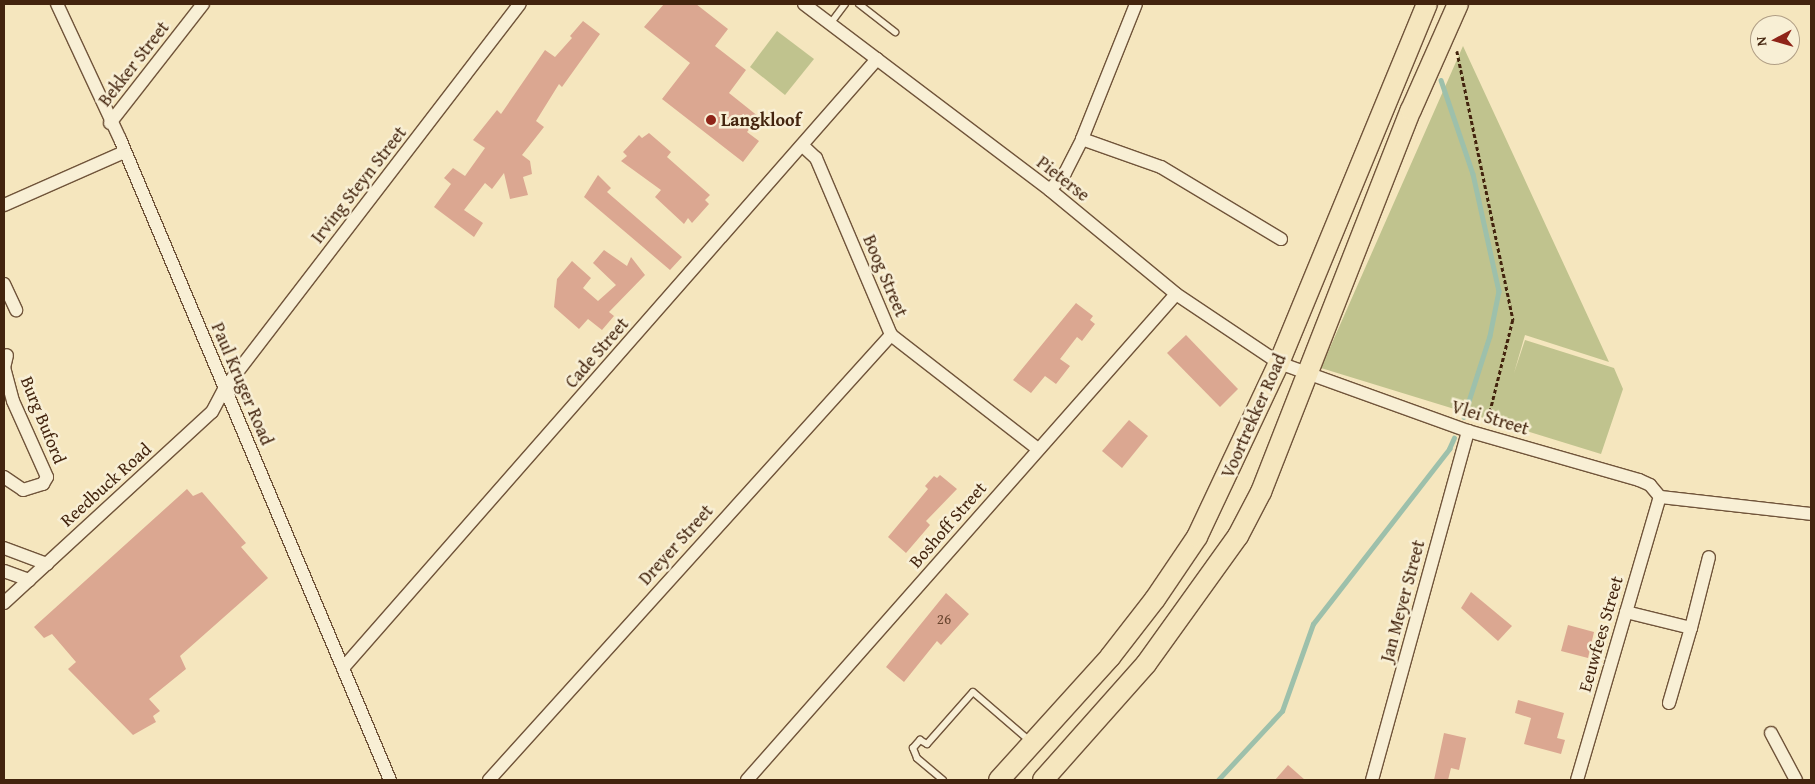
<!DOCTYPE html>
<html>
<head>
<meta charset="utf-8">
<style>
	body { margin:0 }
	#map { position:relative; width:1815px; height:784px; overflow:hidden; background:#f5e6be; font-family:"Gentium Book Plus",serif }
	div>[style] { position:absolute }
	.green>* { inset:0; background:#c0c38e }
	.stream>* { height:4.5px; margin:-2.25px; padding:0 2.25px; transform-origin:2.25px; border-radius:2.25px; background:#9dc0ab }
	.building>* { inset:0; background:#dba791 }
	.path>* { height:2.5px; margin-top:-1.25px; transform-origin:0; background:repeating-linear-gradient(90deg,#43240e 0 4px,transparent 0 6.5px) }
	.roads { filter:drop-shadow(1px 0 #70543a) drop-shadow(-1px 0 #70543a) drop-shadow(0 1px #70543a) drop-shadow(0 -1px #70543a) }
	.lane>* { height:6px; margin:-3px; padding:0 3px; transform-origin:3px; border-radius:3px; background:#f8efd5 }
	.street>* { height:12px; margin:-6px; padding:0 6px; transform-origin:6px; border-radius:6px; background:#f8efd5 }
	.primary>* { height:20px; margin:-10px; padding:0 10px; transform-origin:10px; border-radius:10px; background:#f5e6be }
	.dots>* { width:14px; height:14px; translate:-50% -50%; box-sizing:border-box; border:2px solid #f8efd5; border-radius:50% }
	span { translate:-50% -50%; white-space:nowrap; text-align:center; line-height:1.15; -webkit-text-stroke:5px #f8efd5; paint-order:stroke }
	.number-label { font-size:15px; color:#69452f }
	.number-label span { -webkit-text-stroke-width:0 }
	.street-label { font-size:18px; color:#43240e }
	.poi-label { font-size:18px; color:#43240e; font-weight:700 }
	.left { translate:0 -50%; text-align:left }
	.frame { position:absolute; inset:0; border:5px solid #43240e; pointer-events:none }
	.north { position:absolute; left:1750px; top:15px; width:50px; height:50px; box-sizing:border-box; background:#f8efd5; border:1px solid #b09e85; border-radius:50%; rotate:264deg; font-size:14px; font-weight:700; line-height:20px; text-align:center; color:#43240e }
	.north::after { content:''; display:block; margin:auto; width:18px; height:22px; background:#8f2418; clip-path:polygon(50% 0,100% 100%,50% 72%,0 100%) }
</style>
</head>
<body>
<div id="map">
	<div class="green">
		<i style="clip-path:polygon(777px 31px,814px 59px,785px 95px,750px 67px)"></i>
		<i style="clip-path:polygon(1463px 46px,1609px 362px,1525px 335px,1514px 373px,1525px 340px,1614px 368px,1623px 389px,1601px 454px,1321px 368px)"></i>
	</div>
	<div class="stream">
		<i style="left:1441px;top:80px;width:99px;rotate:71.2deg"></i>
		<i style="left:1473px;top:174px;width:120px;rotate:77.5deg"></i>
		<i style="left:1499px;top:291px;width:46px;rotate:101.3deg"></i>
		<i style="left:1490px;top:336px;width:85px;rotate:107.8deg"></i>
		<i style="left:1218px;top:780px;width:94px;rotate:-47.2deg"></i>
		<i style="left:1282px;top:711px;width:92px;rotate:-70.4deg"></i>
		<i style="left:1313px;top:624px;width:222px;rotate:-52.1deg"></i>
		<i style="left:1449px;top:449px;width:12px;rotate:-66deg"></i>
	</div>
	<div class="building">
		<i style="clip-path:polygon(664px 4px,696px 4px,728px 29px,715px 46px,746px 70px,729px 93px,759px 117px,747px 132px,759px 141px,743px 162px,662px 99px,690px 63px,644px 27px)"></i>
		<i style="clip-path:polygon(583px 21px,600px 34px,562px 87px,559px 84px,536px 121px,544px 127px,522px 155px,530px 161px,532px 174px,523px 177px,528px 195px,510px 199px,504px 173px,492px 189px,485px 183px,464px 210px,483px 223px,474px 237px,434px 207px,451px 184px,444px 178px,453px 168px,465px 176px,485px 148px,473px 140px,497px 110px,501px 114px,545px 50px,555px 57px,572px 38px,570px 36px)"></i>
		<i style="clip-path:polygon(649px 133px,671px 152px,667px 157px,710px 195px,705px 200px,709px 204px,692px 223px,688px 218px,684px 224px,655px 197px,661px 190px,621px 161px,627px 156px,623px 152px,639px 135px,642px 138px)"></i>
		<i style="clip-path:polygon(598px 175px,611px 188px,607px 192px,682px 257px,670px 270px,584px 197px)"></i>
		<i style="clip-path:polygon(604px 250px,627px 266px,631px 257px,645px 275px,609px 312px,614px 316px,602px 330px,588px 319px,579px 329px,554px 307px,557px 279px,572px 261px,591px 278px,583px 288px,598px 301px,616px 285px,593px 263px)"></i>
		<i style="clip-path:polygon(1076px 303px,1093px 316px,1090px 320px,1095px 324px,1082px 341px,1077px 337px,1060px 359px,1070px 366px,1056px 384px,1045px 376px,1031px 393px,1013px 380px)"></i>
		<i style="clip-path:polygon(1186px 335px,1238px 389px,1220px 407px,1167px 353px)"></i>
		<i style="clip-path:polygon(1129px 420px,1148px 436px,1122px 468px,1102px 451px)"></i>
		<i style="clip-path:polygon(940px 475px,957px 489px,926px 521px,930px 525px,906px 553px,888px 537px,928px 489px,925px 486px,934px 476px,937px 478px)"></i>
		<i style="clip-path:polygon(187px 489px,193px 496px,202px 492px,246px 543px,241px 547px,268px 578px,180px 656px,186px 669px,149px 699px,160px 711px,153px 716px,156px 722px,133px 735px,68px 669px,76px 662px,52px 634px,44px 638px,34px 627px)"></i>
		<i style="clip-path:polygon(1471px 592px,1512px 626px,1498px 641px,1461px 608px)"></i>
		<i style="clip-path:polygon(946px 593px,969px 614px,941px 645px,937px 641px,904px 682px,886px 667px)"></i>
		<i style="clip-path:polygon(1568px 625px,1594px 632px,1588px 658px,1561px 651px)"></i>
		<i style="clip-path:polygon(1518px 700px,1564px 713px,1557px 738px,1565px 740px,1561px 754px,1524px 744px,1531px 718px,1515px 713px)"></i>
		<i style="clip-path:polygon(1444px 733px,1466px 738px,1459px 770px,1451px 768px,1448px 780px,1434px 780px)"></i>
		<i style="clip-path:polygon(1288px 765px,1305px 780px,1275px 780px)"></i>
	</div>
	<div class="path">
		<i style="left:1457px;top:51px;width:275px;rotate:78.2deg"></i>
		<i style="left:1513px;top:320px;width:107px;rotate:104deg"></i>
	</div>
	<div class="roads">
		<div class="lane">
			<i style="left:859px;top:4px;width:46px;rotate:37.9deg"></i>
			<i style="left:830px;top:24px;width:25px;rotate:-53deg"></i>
			<i style="left:943px;top:780px;width:34px;rotate:-140deg"></i>
			<i style="left:917px;top:758px;width:11px;rotate:-112deg"></i>
			<i style="left:913px;top:748px;width:11px;rotate:-49deg"></i>
			<i style="left:920px;top:740px;width:8px;rotate:30deg"></i>
			<i style="left:927px;top:744px;width:69px;rotate:-48.5deg"></i>
			<i style="left:973px;top:692px;width:77px;rotate:40.8deg"></i>
		</div>
		<div class="street">
			<i style="left:57px;top:4px;width:149px;rotate:65deg"></i>
			<i style="left:120px;top:139px;width:696px;rotate:67.16deg"></i>
			<i style="left:804px;top:4px;width:308px;rotate:37.1deg"></i>
			<i style="left:1050px;top:190px;width:163px;rotate:39.5deg"></i>
			<i style="left:1176px;top:294px;width:124px;rotate:33.8deg"></i>
			<i style="left:1279px;top:363px;width:201px;rotate:19.8deg"></i>
			<i style="left:1468px;top:431px;width:178px;rotate:16deg"></i>
			<i style="left:1639px;top:480px;width:12px;rotate:24deg"></i>
			<i style="left:1650px;top:485px;width:16px;rotate:50deg"></i>
			<i style="left:110px;top:123px;width:151px;rotate:-52deg"></i>
			<i style="left:1082px;top:139px;width:84px;rotate:19.5deg"></i>
			<i style="left:1161px;top:167px;width:140px;rotate:31deg"></i>
			<i style="left:803px;top:146px;width:18px;rotate:43deg"></i>
			<i style="left:816px;top:158px;width:192px;rotate:67deg"></i>
			<i style="left:891px;top:335px;width:186px;rotate:37.8deg"></i>
			<i style="left:1050px;top:190px;width:23px;rotate:-49deg"></i>
			<i style="left:1065px;top:173px;width:38px;rotate:-63deg"></i>
			<i style="left:1082px;top:139px;width:145px;rotate:-68.2deg"></i>
			<i style="left:4px;top:205px;width:131px;rotate:-23.8deg"></i>
			<i style="left:4px;top:284px;width:29px;rotate:65deg"></i>
			<i style="left:4px;top:477px;width:23px;rotate:34deg"></i>
			<i style="left:23px;top:490px;width:21px;rotate:-17deg"></i>
			<i style="left:43px;top:484px;width:8px;rotate:-60deg"></i>
			<i style="left:47px;top:477px;width:83px;rotate:-114.1deg"></i>
			<i style="left:13px;top:401px;width:34px;rotate:-105deg"></i>
			<i style="left:4px;top:368px;width:13px;rotate:-77deg"></i>
			<i style="left:1660px;top:497px;width:152px;rotate:6.4deg"></i>
			<i style="left:4px;top:548px;width:46px;rotate:20.4deg"></i>
			<i style="left:4px;top:571px;width:27px;rotate:20deg"></i>
			<i style="left:4px;top:603px;width:282px;rotate:-42.6deg"></i>
			<i style="left:212px;top:412px;width:27px;rotate:-62deg"></i>
			<i style="left:225px;top:388px;width:484px;rotate:-52.5deg"></i>
			<i style="left:1626px;top:612px;width:67px;rotate:13.8deg"></i>
			<i style="left:1691px;top:628px;width:73px;rotate:-75.8deg"></i>
			<i style="left:343px;top:668px;width:810px;rotate:-48.75deg"></i>
			<i style="left:1669px;top:703px;width:78px;rotate:-73.7deg"></i>
			<i style="left:1771px;top:733px;width:53px;rotate:62deg"></i>
			<i style="left:489px;top:780px;width:600px;rotate:-47.91deg"></i>
			<i style="left:747px;top:780px;width:648px;rotate:-48.56deg"></i>
			<i style="left:1372px;top:780px;width:362px;rotate:-74.6deg"></i>
			<i style="left:1577px;top:780px;width:295px;rotate:-73.7deg"></i>
		</div>
		<div class="primary">
			<i style="left:999px;top:780px;width:166px;rotate:-47.9deg"></i>
			<i style="left:1110px;top:657px;width:73px;rotate:-52.2deg"></i>
			<i style="left:1155px;top:599px;width:75px;rotate:-55.9deg"></i>
			<i style="left:1197px;top:537px;width:192px;rotate:-64.8deg"></i>
			<i style="left:1279px;top:363px;width:388px;rotate:-67.6deg"></i>
			<i style="left:1043px;top:780px;width:155px;rotate:-48.4deg"></i>
			<i style="left:1146px;top:664px;width:158px;rotate:-54.3deg"></i>
			<i style="left:1238px;top:536px;width:50px;rotate:-62.4deg"></i>
			<i style="left:1261px;top:492px;width:410px;rotate:-68.6deg"></i>
			<i style="left:1411px;top:110px;width:116px;rotate:-66.1deg"></i>
		</div>
	</div>
	<div class="dots">
		<i style="left:711px;top:120px;background:#8f2418"></i>
	</div>
	<div class="number-label">
		<span style="left:944px;top:619px">26</span>
	</div>
	<div class="street-label">
		<span style="left:134px;top:64px;rotate:-52deg">Bekker Street</span>
		<span style="left:1063px;top:179px;rotate:38deg">Pieterse</span>
		<span style="left:359px;top:185px;rotate:-52deg">Irving Steyn Street</span>
		<span style="left:885px;top:276px;rotate:67deg">Boog Street</span>
		<span style="left:597px;top:353px;rotate:-49deg">Cade Street</span>
		<span style="left:242px;top:384px;rotate:67deg">Paul Kruger Road</span>
		<span style="left:1254px;top:416px;rotate:-66deg">Voortrekker Road</span>
		<span style="left:1490px;top:418px;rotate:17deg">Vlei Street</span>
		<span style="left:43px;top:420px;rotate:68deg">Burg Buford</span>
		<span style="left:106px;top:485px;rotate:-42deg">Reedbuck Road</span>
		<span style="left:948px;top:525px;rotate:-49deg">Boshoff Street</span>
		<span style="left:676px;top:545px;rotate:-48deg">Dreyer Street</span>
		<span style="left:1403px;top:601px;rotate:-75deg">Jan Meyer Street</span>
		<span style="left:1601px;top:634px;rotate:-74deg">Eeuwfees Street</span>
	</div>
	<div class="poi-label">
		<span class="left" style="left:721px;top:120px">Langkloof</span>
	</div>
	<div class="frame"></div>
	<div class="north">N</div>
</div>
</body>
</html>
